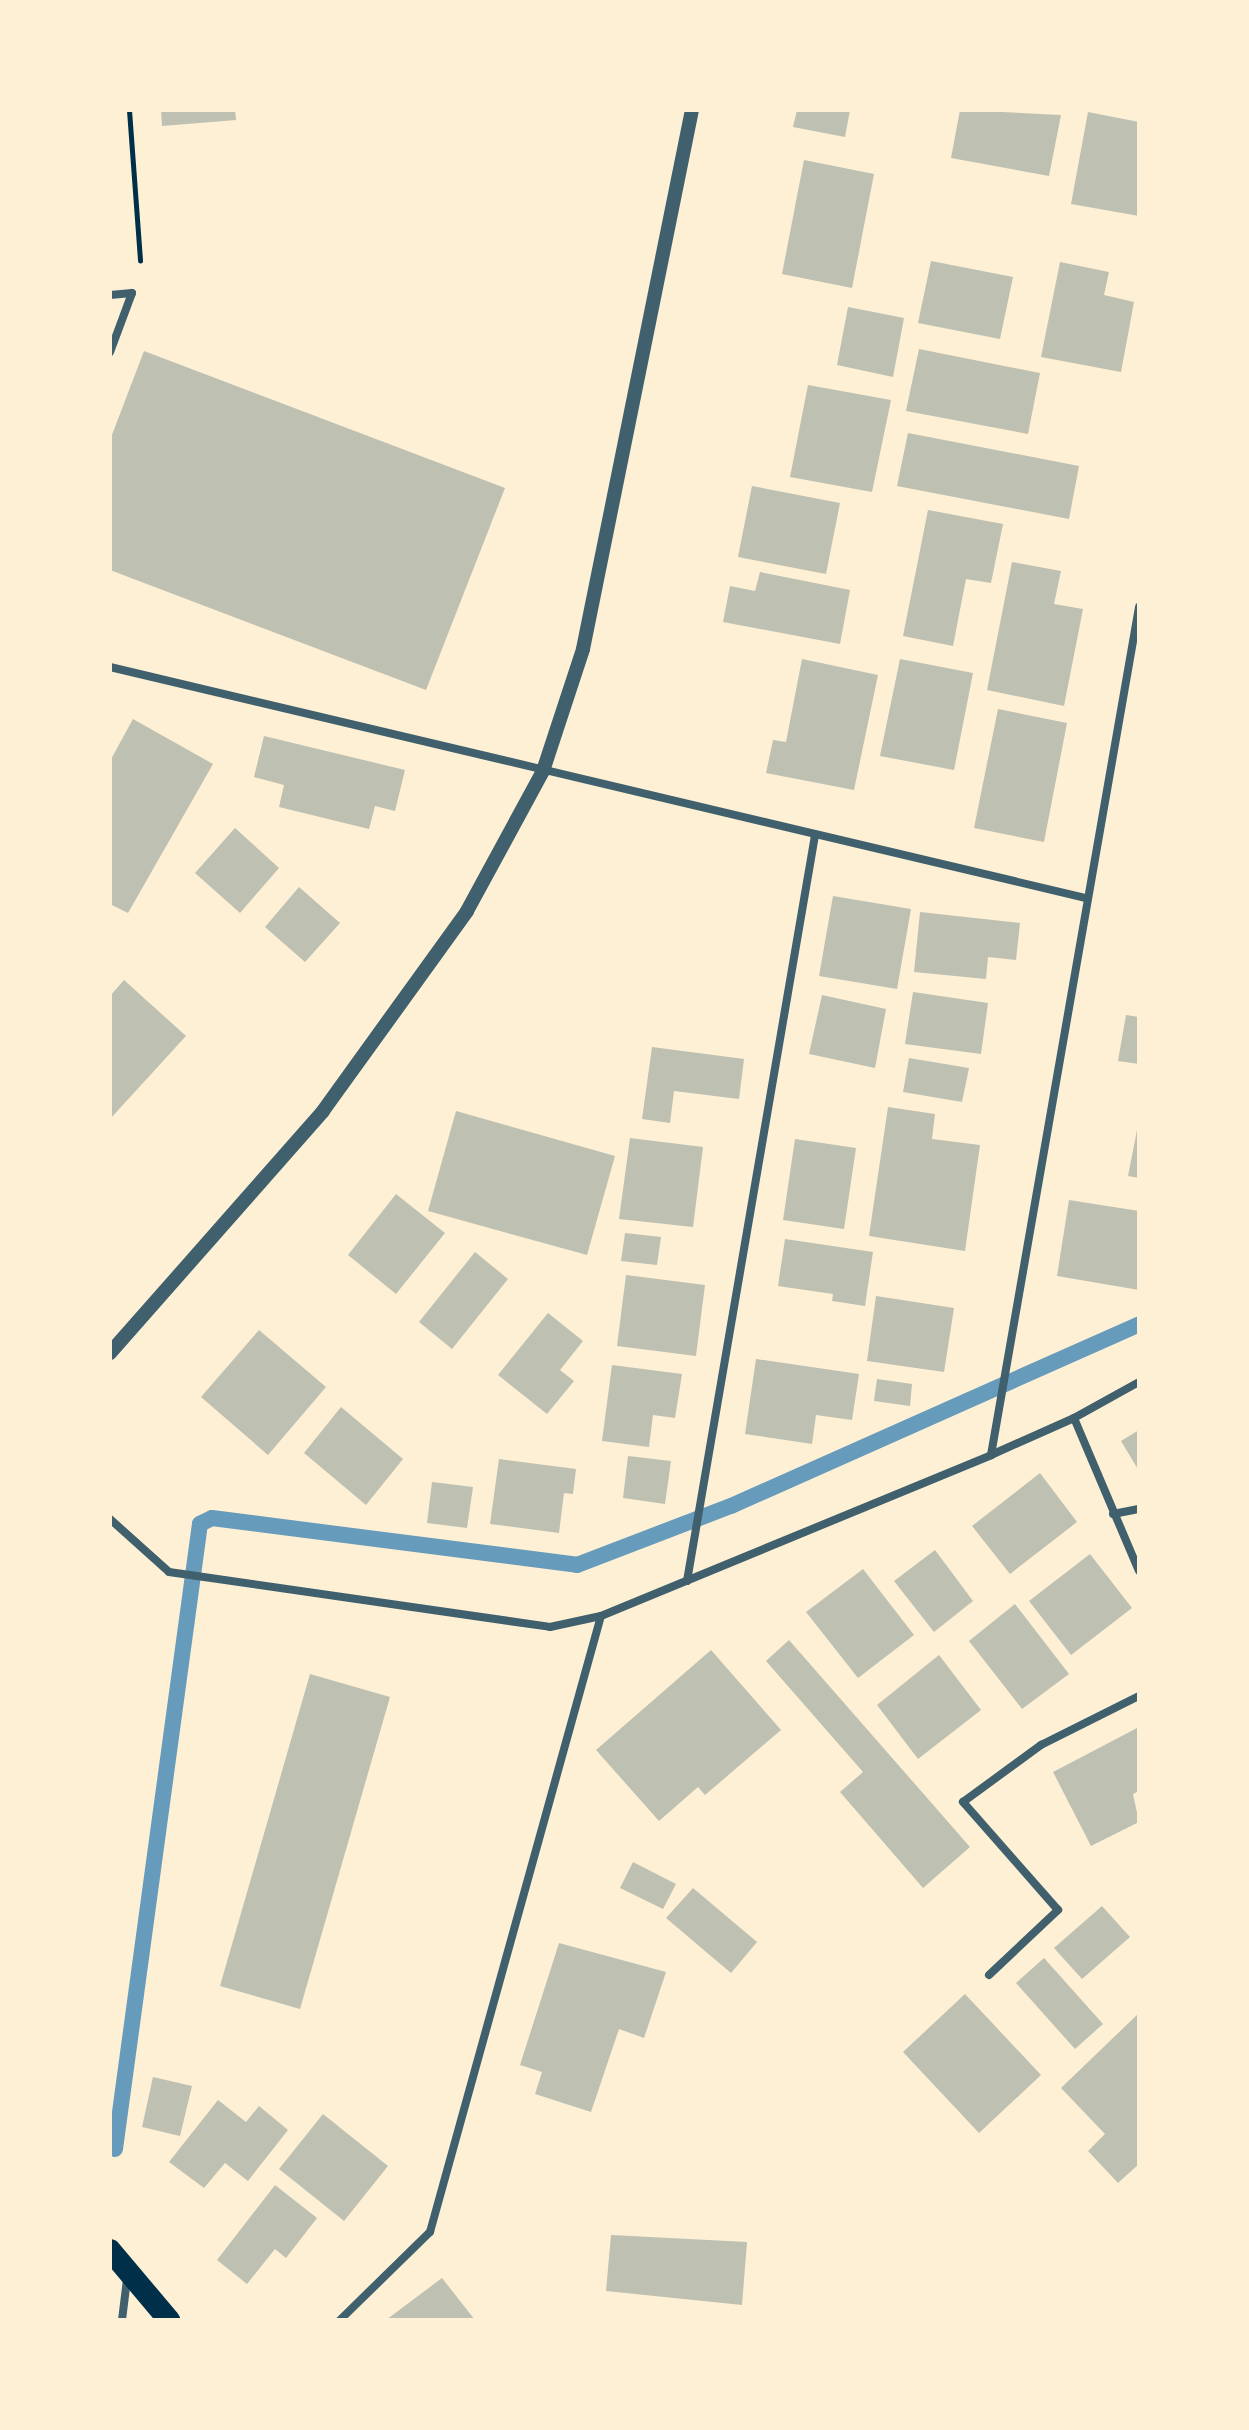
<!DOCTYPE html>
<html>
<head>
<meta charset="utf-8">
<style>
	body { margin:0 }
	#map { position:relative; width:1249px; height:2430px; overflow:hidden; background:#fdf0d5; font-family:Karla,sans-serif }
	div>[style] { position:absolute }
	.stream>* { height:16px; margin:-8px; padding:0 8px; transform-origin:8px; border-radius:8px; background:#669bbc }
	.building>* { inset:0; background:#bec0b2 }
	.path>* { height:5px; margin:-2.5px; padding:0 2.5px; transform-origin:2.5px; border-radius:2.5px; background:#003049 }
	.minor>* { height:8px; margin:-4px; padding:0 4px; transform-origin:4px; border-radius:4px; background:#3f606c }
	.tertiary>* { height:14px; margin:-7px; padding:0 7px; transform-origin:7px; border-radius:7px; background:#3f606c }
	.trunk>* { height:22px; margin:-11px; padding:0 11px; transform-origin:11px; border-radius:11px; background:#003049 }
	span { translate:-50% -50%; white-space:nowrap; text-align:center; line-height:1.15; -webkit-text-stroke:8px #fdf0d5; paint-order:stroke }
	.frame { position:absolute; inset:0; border:112px solid #fdf0d5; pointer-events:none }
</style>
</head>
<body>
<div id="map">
	<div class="stream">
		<i style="left:115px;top:2149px;width:631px;rotate:-82.26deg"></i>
		<i style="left:200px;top:1524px;width:13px;rotate:-27deg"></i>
		<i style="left:212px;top:1518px;width:368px;rotate:7.3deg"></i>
		<i style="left:577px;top:1565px;width:165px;rotate:-21deg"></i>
		<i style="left:731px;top:1506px;width:447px;rotate:-24deg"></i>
	</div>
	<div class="building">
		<i style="clip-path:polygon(161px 110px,235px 110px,236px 120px,162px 126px)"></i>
		<i style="clip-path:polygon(797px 110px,850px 110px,845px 137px,793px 127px)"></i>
		<i style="clip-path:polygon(960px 110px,1061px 115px,1049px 176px,951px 158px)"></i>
		<i style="clip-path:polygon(1088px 112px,1139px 122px,1139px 216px,1071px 204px)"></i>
		<i style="clip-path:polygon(804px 160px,874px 174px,852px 288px,782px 274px)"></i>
		<i style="clip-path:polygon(931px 261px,1013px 277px,1000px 339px,918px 323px)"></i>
		<i style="clip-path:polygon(1060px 262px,1109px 272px,1104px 295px,1134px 302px,1121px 372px,1041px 357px)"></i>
		<i style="clip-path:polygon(848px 307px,904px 318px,893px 377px,837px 365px)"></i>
		<i style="clip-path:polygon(919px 349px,1040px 373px,1028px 434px,906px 411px)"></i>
		<i style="clip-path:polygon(144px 351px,505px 488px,426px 690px,110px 570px,110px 440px)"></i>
		<i style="clip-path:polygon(808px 385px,891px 400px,872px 492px,790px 477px)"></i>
		<i style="clip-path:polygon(908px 433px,1079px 466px,1069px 519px,897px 486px)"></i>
		<i style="clip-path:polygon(752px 486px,840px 503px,826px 574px,738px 557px)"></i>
		<i style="clip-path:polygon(928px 510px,1003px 524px,991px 583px,966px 579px,953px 646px,903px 636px)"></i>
		<i style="clip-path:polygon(1012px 562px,1061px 571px,1054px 604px,1083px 609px,1064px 706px,987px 690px)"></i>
		<i style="clip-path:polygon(760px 572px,850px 590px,840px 644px,723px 622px,730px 586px,755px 591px)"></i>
		<i style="clip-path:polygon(802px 659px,878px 675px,854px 790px,766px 773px,773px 740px,786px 742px)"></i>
		<i style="clip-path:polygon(900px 659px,973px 673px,954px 770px,880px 756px)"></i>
		<i style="clip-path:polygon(998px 709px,1067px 723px,1044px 842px,974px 828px)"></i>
		<i style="clip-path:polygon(133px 719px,213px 764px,128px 913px,110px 904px,110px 761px)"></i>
		<i style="clip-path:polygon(264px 736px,405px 770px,395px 811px,375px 806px,369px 829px,279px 807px,284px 785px,254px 777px)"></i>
		<i style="clip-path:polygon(235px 828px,279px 868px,240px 913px,195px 873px)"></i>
		<i style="clip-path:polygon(299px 887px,340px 923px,305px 962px,265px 927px)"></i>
		<i style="clip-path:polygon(833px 896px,911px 909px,897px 989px,819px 976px)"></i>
		<i style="clip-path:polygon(920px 912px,1020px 923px,1016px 960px,988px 957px,986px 979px,914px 972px)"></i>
		<i style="clip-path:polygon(124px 980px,186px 1036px,110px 1119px,110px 996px)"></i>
		<i style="clip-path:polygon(913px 992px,988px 1003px,981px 1054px,905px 1044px)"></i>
		<i style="clip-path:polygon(822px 995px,886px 1009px,875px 1068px,809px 1054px)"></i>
		<i style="clip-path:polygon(1126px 1015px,1139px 1017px,1139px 1064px,1118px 1061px)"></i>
		<i style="clip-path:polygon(652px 1047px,744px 1059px,739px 1099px,674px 1091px,670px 1123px,642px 1119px)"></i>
		<i style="clip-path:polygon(909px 1058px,969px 1068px,962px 1102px,903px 1092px)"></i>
		<i style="clip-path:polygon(888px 1107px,935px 1114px,932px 1139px,980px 1145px,965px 1251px,869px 1236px)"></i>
		<i style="clip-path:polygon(456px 1111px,615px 1156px,587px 1255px,428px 1211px)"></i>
		<i style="clip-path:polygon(1139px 1120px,1139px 1178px,1128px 1176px)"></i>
		<i style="clip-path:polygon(630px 1138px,703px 1147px,693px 1227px,619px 1219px)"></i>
		<i style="clip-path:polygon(795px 1139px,856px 1148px,844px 1229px,783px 1220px)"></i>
		<i style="clip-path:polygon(396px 1194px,445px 1233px,396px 1294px,348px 1255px)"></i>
		<i style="clip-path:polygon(1069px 1200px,1139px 1211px,1139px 1290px,1057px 1276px)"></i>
		<i style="clip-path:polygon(625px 1233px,661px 1237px,657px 1265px,621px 1261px)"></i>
		<i style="clip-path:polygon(785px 1239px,873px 1252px,865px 1306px,832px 1301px,833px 1294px,778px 1286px)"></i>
		<i style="clip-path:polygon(475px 1252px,508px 1279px,452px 1349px,419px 1322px)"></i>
		<i style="clip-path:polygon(626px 1275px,705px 1285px,696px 1356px,617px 1346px)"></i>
		<i style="clip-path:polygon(876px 1296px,954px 1308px,944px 1372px,867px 1361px)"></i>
		<i style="clip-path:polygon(548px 1313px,583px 1341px,560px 1370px,574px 1381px,547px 1414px,498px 1375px)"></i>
		<i style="clip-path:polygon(259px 1330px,326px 1387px,268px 1455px,201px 1397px)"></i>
		<i style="clip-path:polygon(756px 1359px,859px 1374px,852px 1420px,816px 1415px,812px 1444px,745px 1434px)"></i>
		<i style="clip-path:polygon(612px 1365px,682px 1374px,675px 1418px,653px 1415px,649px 1447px,602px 1441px)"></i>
		<i style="clip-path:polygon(877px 1379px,912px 1384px,910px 1406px,874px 1401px)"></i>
		<i style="clip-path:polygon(341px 1407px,403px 1459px,366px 1505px,304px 1453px)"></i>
		<i style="clip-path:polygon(1139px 1430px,1139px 1471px,1121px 1441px)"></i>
		<i style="clip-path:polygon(628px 1456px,671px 1461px,665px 1504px,623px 1498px)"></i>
		<i style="clip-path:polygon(499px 1459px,576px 1469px,573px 1494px,564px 1493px,559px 1533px,490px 1524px)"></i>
		<i style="clip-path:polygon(1040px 1473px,1077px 1522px,1010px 1574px,972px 1526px)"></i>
		<i style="clip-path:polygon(432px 1482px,473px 1487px,467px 1528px,427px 1523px)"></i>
		<i style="clip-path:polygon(935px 1550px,973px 1601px,934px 1632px,894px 1581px)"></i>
		<i style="clip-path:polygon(1090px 1554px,1132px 1608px,1071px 1655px,1029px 1601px)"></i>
		<i style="clip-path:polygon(863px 1569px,914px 1635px,858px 1678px,806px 1612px)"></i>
		<i style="clip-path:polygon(1015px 1604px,1069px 1674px,1022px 1709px,969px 1641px)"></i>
		<i style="clip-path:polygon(789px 1640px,970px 1847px,923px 1888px,840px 1792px,863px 1772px,766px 1661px)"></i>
		<i style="clip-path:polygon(711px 1650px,781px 1730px,705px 1795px,698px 1787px,659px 1821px,596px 1750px)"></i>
		<i style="clip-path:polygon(939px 1655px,981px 1710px,918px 1759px,877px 1705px)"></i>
		<i style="clip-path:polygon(310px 1674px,390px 1697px,300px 2009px,220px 1986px)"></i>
		<i style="clip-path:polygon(1139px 1727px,1139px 1791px,1133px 1794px,1139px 1822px,1091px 1846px,1053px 1772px)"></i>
		<i style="clip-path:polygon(633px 1862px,676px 1884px,663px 1909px,620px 1888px)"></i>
		<i style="clip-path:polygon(693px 1888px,757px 1942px,731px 1973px,666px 1918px)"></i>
		<i style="clip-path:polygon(1102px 1906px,1130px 1937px,1082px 1979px,1054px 1948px)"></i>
		<i style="clip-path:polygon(559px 1943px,666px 1972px,644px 2038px,619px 2029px,591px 2112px,535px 2094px,542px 2072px,520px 2065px)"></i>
		<i style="clip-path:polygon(1044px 1958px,1103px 2024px,1075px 2049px,1016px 1983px)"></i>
		<i style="clip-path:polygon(965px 1994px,1041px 2075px,979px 2133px,903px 2052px)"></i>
		<i style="clip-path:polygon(1139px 2013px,1139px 2164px,1118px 2183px,1088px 2151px,1105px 2134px,1061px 2088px)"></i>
		<i style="clip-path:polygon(153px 2077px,192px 2086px,180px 2136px,142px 2127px)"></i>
		<i style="clip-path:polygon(218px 2100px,246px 2122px,259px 2106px,288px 2130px,248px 2181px,225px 2163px,204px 2188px,169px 2162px)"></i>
		<i style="clip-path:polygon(323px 2114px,388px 2166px,344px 2221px,279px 2169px)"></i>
		<i style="clip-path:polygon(275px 2185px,317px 2218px,286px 2258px,275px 2249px,247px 2284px,217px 2260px)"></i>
		<i style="clip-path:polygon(611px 2235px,747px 2242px,742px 2305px,606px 2291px)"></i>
		<i style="clip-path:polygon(442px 2278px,475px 2320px,386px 2320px)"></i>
	</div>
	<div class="path">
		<i style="left:129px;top:110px;width:151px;rotate:85.8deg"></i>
	</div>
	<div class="minor">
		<i style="left:110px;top:295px;width:22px;rotate:-5deg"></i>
		<i style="left:132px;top:293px;width:63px;rotate:110.4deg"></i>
		<i style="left:110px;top:667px;width:1003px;rotate:13.32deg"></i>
		<i style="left:1074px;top:1418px;width:166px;rotate:67deg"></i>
		<i style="left:991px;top:1455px;width:861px;rotate:-80.1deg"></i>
		<i style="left:1113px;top:1514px;width:26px;rotate:-11deg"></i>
		<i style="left:110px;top:1519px;width:79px;rotate:41.9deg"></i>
		<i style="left:169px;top:1572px;width:385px;rotate:8.2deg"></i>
		<i style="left:550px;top:1627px;width:52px;rotate:-12.2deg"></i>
		<i style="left:601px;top:1616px;width:422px;rotate:-22.4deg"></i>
		<i style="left:991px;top:1455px;width:91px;rotate:-24deg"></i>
		<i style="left:1074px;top:1418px;width:74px;rotate:-29deg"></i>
		<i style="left:687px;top:1581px;width:757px;rotate:-80.26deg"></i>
		<i style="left:989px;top:1975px;width:95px;rotate:-43.3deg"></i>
		<i style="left:1058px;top:1910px;width:144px;rotate:-131.3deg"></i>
		<i style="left:963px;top:1802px;width:97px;rotate:-36.2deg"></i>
		<i style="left:1041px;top:1745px;width:110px;rotate:-26.6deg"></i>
		<i style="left:122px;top:2320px;width:41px;rotate:-83deg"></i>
		<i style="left:340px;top:2320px;width:126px;rotate:-44.4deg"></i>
		<i style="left:430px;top:2232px;width:639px;rotate:-74.49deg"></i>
	</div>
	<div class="tertiary">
		<i style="left:110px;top:1353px;width:322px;rotate:-48.6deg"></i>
		<i style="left:323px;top:1111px;width:246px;rotate:-54.2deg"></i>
		<i style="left:467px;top:911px;width:159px;rotate:-61.5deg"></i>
		<i style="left:543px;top:771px;width:128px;rotate:-71.8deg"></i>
		<i style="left:583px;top:649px;width:550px;rotate:-78.57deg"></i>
	</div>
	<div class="trunk">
		<i style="left:110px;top:2250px;width:92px;rotate:49.9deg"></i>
	</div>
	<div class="frame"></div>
</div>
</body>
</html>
